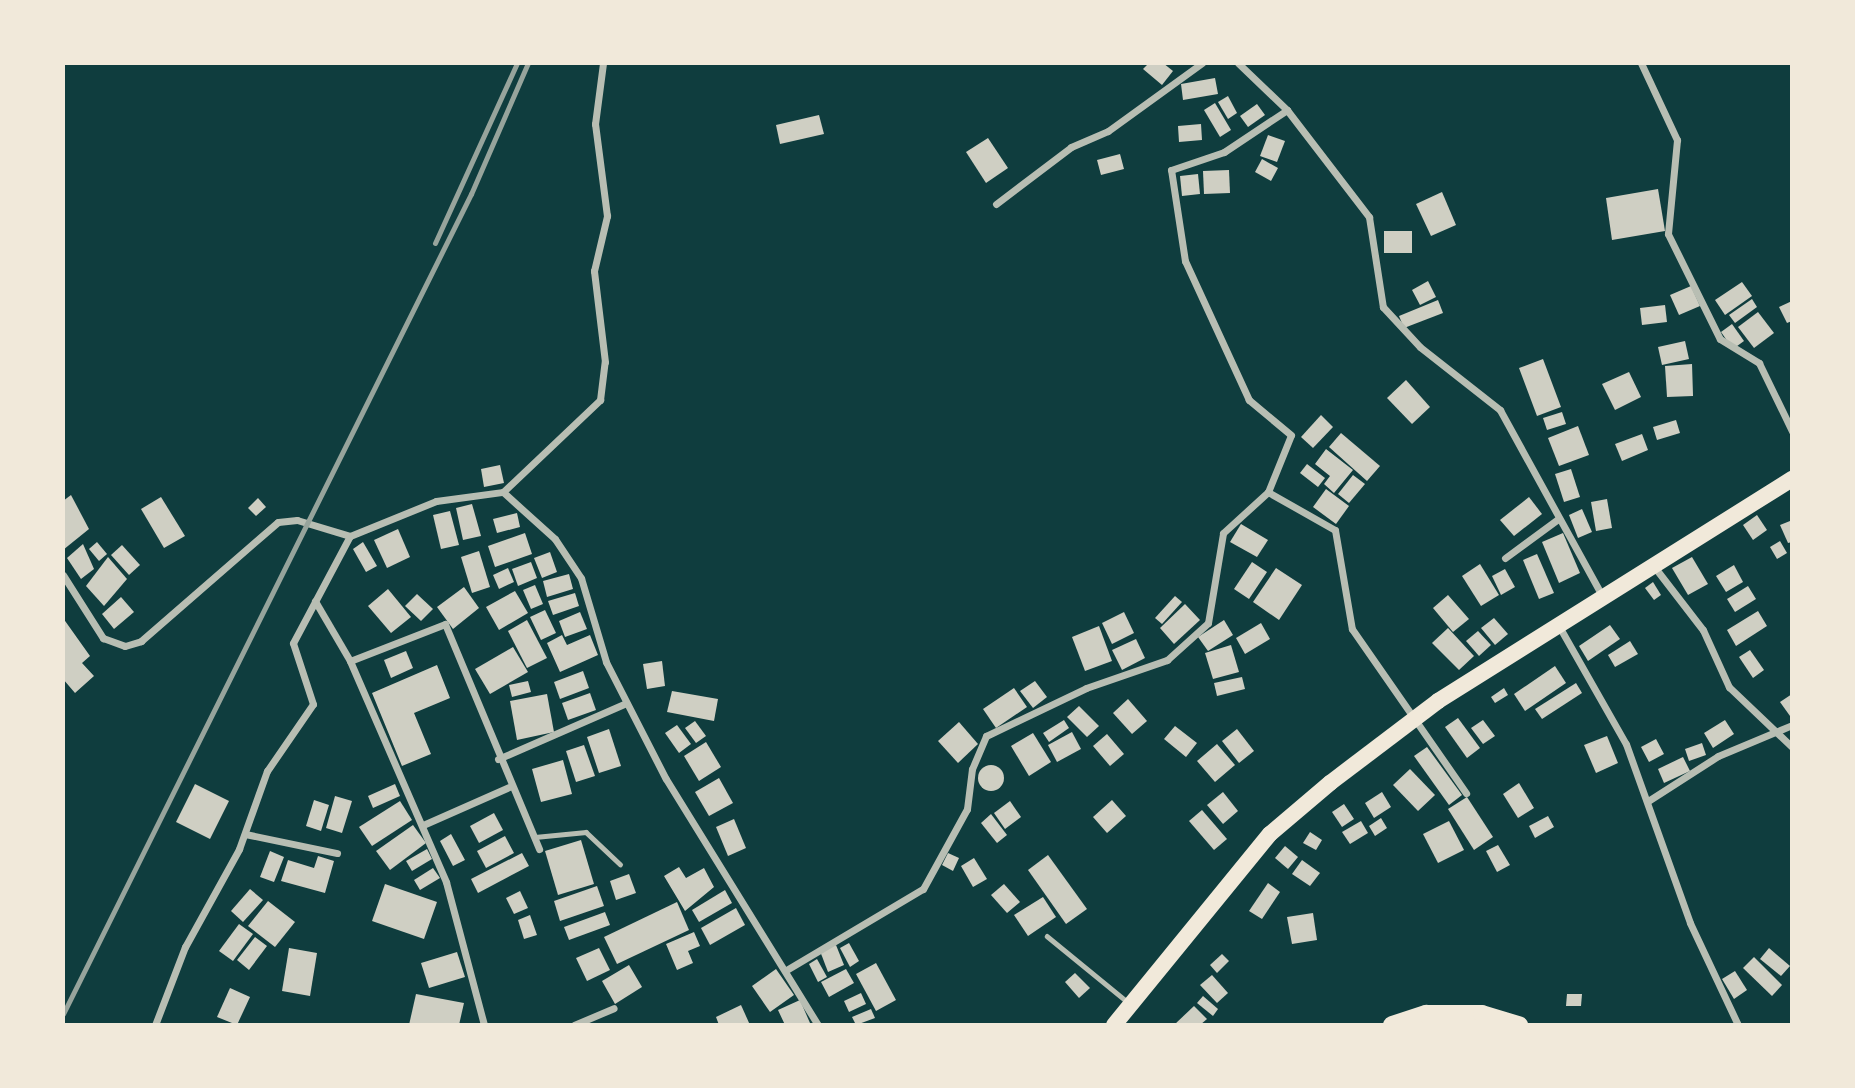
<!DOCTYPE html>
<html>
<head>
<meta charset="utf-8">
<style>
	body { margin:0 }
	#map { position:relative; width:1855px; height:1088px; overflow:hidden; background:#0f3d3e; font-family:"Zilla Slab",serif }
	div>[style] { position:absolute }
	.building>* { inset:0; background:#cfcfc3 }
	.round { border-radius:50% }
	.service>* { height:4.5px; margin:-2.25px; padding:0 2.25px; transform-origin:2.25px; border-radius:2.25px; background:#b8beb3 }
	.minor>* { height:7px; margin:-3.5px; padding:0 3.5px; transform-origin:3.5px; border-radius:3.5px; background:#b8beb3 }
	.primary>* { height:16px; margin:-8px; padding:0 8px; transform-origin:8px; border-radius:8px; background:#f1e9da }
	.motorway>* { height:18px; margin:-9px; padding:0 9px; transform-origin:9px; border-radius:9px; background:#f1e9da }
	.rail>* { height:5px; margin:-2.5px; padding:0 2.5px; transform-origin:2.5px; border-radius:2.5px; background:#97a49c }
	span { translate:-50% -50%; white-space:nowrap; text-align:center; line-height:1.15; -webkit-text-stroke:6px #f1e9da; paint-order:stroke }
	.frame { position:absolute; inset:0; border:65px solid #f1e9da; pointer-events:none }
</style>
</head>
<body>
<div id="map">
	<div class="building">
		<i style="clip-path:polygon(1149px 63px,1163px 63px,1173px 71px,1162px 85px,1143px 69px)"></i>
		<i style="clip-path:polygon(1215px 78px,1218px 94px,1183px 100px,1181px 84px)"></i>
		<i style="clip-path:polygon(1228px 96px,1237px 113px,1228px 119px,1218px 102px)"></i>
		<i style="clip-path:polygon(1215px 103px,1231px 130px,1220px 137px,1204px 110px)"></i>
		<i style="clip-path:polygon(1257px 104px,1265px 115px,1248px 127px,1240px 116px)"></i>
		<i style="clip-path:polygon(819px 115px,824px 134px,780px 144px,776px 125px)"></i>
		<i style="clip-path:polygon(1201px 124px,1202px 140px,1179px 142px,1178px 126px)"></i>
		<i style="clip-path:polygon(1268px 135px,1285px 141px,1277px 162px,1260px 156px)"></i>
		<i style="clip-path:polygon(988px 138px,1008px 168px,986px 183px,966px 152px)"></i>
		<i style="clip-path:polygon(1120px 154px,1124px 169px,1101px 175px,1097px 160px)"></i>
		<i style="clip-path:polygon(1262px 159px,1278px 168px,1271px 181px,1255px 172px)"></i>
		<i style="clip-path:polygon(1229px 170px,1230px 193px,1204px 194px,1203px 171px)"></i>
		<i style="clip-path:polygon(1198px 174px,1200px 194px,1182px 196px,1180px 176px)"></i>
		<i style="clip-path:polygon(1658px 189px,1665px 231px,1612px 240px,1606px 198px)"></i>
		<i style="clip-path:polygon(1442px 192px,1456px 225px,1431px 236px,1416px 204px)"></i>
		<i style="clip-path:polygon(1384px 231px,1412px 231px,1412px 253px,1384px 253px)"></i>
		<i style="clip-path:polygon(1428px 281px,1436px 297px,1420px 305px,1412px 290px)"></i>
		<i style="clip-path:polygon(1742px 282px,1752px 296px,1725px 315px,1715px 300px)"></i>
		<i style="clip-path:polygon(1691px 286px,1700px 306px,1679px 315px,1670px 295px)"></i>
		<i style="clip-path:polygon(1752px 299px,1757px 307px,1735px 323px,1729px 315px)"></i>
		<i style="clip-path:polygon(1438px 300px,1443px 313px,1404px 328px,1399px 316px)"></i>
		<i style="clip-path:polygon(1792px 301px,1792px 321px,1787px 323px,1779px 307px)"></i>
		<i style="clip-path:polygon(1665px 305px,1667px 322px,1642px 325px,1640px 308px)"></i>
		<i style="clip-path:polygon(1758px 312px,1774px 333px,1754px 348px,1738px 327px)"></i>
		<i style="clip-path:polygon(1732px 324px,1744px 341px,1733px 349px,1721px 332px)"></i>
		<i style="clip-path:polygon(1685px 341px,1689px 359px,1662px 365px,1658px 347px)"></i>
		<i style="clip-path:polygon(1543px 359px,1561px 407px,1537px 416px,1519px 368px)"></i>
		<i style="clip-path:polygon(1692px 364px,1693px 396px,1667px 397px,1665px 366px)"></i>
		<i style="clip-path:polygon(1629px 372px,1641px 397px,1615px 410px,1602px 384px)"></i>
		<i style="clip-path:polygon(1406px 380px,1430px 407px,1412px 424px,1387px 398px)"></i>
		<i style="clip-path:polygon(1562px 412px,1566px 424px,1547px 430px,1543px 418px)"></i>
		<i style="clip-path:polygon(1321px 415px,1333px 427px,1313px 448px,1301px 437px)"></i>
		<i style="clip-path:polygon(1676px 420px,1680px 433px,1657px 440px,1653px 427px)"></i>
		<i style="clip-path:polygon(1578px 426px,1589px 455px,1559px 466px,1548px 438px)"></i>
		<i style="clip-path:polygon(1341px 433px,1380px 466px,1367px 481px,1329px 447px)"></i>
		<i style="clip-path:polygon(1642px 434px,1648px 450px,1622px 461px,1615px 444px)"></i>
		<i style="clip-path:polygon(1326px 449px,1353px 470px,1334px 493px,1324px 484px,1330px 476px,1315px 464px)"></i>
		<i style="clip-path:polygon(1307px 464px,1325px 478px,1318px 487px,1300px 473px)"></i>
		<i style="clip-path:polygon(500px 465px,504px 483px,484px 487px,481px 469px)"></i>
		<i style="clip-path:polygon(1571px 469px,1580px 497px,1564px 502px,1555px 474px)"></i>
		<i style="clip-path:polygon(1353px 475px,1365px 484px,1349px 503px,1338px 494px)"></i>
		<i style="clip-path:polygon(1326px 489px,1349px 506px,1336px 524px,1313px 507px)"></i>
		<i style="clip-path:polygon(71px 495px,89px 529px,63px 550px,63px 501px)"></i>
		<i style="clip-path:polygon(161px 497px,185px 536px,164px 548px,141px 509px)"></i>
		<i style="clip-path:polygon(1529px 497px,1542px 514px,1514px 536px,1500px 520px)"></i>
		<i style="clip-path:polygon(258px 498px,266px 507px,256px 516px,248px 508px)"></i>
		<i style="clip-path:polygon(1607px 499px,1612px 528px,1596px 531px,1591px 502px)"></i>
		<i style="clip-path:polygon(472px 504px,481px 536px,463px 540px,456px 508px)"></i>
		<i style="clip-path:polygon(1582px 509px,1592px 532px,1578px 538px,1569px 515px)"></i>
		<i style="clip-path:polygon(450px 511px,459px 545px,441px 549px,433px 515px)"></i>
		<i style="clip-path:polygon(517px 513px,520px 527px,497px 533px,493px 519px)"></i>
		<i style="clip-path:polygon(1757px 515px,1767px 530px,1753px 540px,1743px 525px)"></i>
		<i style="clip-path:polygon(1790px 521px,1792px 542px,1788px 543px,1780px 525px)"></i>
		<i style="clip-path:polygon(1241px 524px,1268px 540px,1257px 557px,1230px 542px)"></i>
		<i style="clip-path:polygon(398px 529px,410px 557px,387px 568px,374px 540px)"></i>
		<i style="clip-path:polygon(525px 533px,532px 554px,495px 567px,488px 546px)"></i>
		<i style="clip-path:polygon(1563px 533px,1580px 573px,1559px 583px,1542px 542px)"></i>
		<i style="clip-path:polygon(1780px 541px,1787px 553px,1777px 559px,1770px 547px)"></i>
		<i style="clip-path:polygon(97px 542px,107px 554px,99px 561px,89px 549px)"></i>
		<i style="clip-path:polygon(363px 542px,377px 566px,366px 572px,353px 549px)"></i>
		<i style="clip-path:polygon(83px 544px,94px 569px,81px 579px,67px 558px)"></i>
		<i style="clip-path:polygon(122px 545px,140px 565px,129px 575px,111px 555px)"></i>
		<i style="clip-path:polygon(479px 551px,490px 587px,472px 593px,461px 557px)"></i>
		<i style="clip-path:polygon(550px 552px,557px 572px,542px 578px,534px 558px)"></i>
		<i style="clip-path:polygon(1537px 554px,1554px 593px,1539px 599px,1523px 560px)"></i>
		<i style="clip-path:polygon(108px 557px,127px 579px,104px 606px,86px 586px)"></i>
		<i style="clip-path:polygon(1692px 557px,1708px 584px,1688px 595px,1672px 568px)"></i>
		<i style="clip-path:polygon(531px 562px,537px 578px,518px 586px,512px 569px)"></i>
		<i style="clip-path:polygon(1252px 562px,1267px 572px,1249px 599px,1234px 589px)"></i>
		<i style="clip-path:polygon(1480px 564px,1499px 595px,1481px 606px,1462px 576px)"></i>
		<i style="clip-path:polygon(1734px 565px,1743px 582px,1726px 592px,1716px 576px)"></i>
		<i style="clip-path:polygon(508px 568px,514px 582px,499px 589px,493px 575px)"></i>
		<i style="clip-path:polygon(1276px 568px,1302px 585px,1279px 620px,1253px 602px)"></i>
		<i style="clip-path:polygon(1505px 569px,1515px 587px,1501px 595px,1492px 576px)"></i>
		<i style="clip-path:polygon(569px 574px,573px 589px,547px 597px,543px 581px)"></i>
		<i style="clip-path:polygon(1653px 582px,1661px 595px,1654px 600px,1645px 588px)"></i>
		<i style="clip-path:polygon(535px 585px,543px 604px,531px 609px,523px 590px)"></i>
		<i style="clip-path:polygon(1748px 586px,1756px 599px,1735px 612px,1727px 599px)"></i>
		<i style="clip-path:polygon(464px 587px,479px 608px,453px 629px,437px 607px)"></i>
		<i style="clip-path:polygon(388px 589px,411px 617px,391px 633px,368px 606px)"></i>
		<i style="clip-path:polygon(515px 591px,528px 613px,499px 630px,486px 607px)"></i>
		<i style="clip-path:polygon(575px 593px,579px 606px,553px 615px,548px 601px)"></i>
		<i style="clip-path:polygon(417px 594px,433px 609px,421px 621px,405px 606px)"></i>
		<i style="clip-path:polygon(1448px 595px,1469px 619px,1453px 632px,1433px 608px)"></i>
		<i style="clip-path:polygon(1175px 596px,1182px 602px,1162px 624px,1155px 618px)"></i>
		<i style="clip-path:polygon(121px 597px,134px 612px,114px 629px,102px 614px)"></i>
		<i style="clip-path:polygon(1185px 604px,1200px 620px,1174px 644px,1160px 628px)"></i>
		<i style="clip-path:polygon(545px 610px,556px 633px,541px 640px,530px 617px)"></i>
		<i style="clip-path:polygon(1758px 611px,1767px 626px,1736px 646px,1727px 630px)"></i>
		<i style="clip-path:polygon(580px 612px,587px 629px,565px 637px,559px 621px)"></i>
		<i style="clip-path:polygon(1124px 612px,1134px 633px,1112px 644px,1102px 623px)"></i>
		<i style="clip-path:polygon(63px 618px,90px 656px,82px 663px,94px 676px,75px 693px,63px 679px)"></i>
		<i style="clip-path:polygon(1494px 618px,1508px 634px,1495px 645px,1481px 628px)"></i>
		<i style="clip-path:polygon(527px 620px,547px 658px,527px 668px,508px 631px)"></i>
		<i style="clip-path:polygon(1224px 620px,1233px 635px,1208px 651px,1198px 637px)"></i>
		<i style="clip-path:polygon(1261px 623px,1270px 639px,1245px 654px,1236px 638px)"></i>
		<i style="clip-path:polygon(1610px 625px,1620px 639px,1588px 661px,1579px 646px)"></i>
		<i style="clip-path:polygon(1099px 626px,1112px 661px,1085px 671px,1072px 637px)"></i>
		<i style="clip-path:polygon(1448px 628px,1474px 656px,1459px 670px,1432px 643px)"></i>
		<i style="clip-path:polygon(1478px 631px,1491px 645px,1479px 656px,1466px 641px)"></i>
		<i style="clip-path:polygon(562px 635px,567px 645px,590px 635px,598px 655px,560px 672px,547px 643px)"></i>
		<i style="clip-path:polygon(1136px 639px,1145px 658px,1122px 670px,1112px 650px)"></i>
		<i style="clip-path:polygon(1630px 641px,1638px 654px,1615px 667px,1608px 655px)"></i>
		<i style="clip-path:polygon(1231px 645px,1239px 672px,1213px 679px,1205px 653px)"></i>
		<i style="clip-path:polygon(513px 647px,528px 672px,490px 694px,475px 669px)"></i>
		<i style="clip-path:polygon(1750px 650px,1764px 670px,1753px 678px,1739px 657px)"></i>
		<i style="clip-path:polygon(406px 651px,413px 668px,391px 678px,384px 660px)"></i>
		<i style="clip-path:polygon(662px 661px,665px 686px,647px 689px,643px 664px)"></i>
		<i style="clip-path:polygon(437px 665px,450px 698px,414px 713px,431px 754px,402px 766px,372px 693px)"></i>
		<i style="clip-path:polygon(1555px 666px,1566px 683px,1525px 711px,1514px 694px)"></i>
		<i style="clip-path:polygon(583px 671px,589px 688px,560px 699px,554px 682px)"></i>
		<i style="clip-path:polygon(1242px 677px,1245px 689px,1217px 696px,1214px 683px)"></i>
		<i style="clip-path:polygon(528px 681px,531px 692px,512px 697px,509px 685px)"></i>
		<i style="clip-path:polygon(1035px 681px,1047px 697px,1033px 708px,1020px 691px)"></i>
		<i style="clip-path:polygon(1576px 683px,1582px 693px,1542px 719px,1535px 709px)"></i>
		<i style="clip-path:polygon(1014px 688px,1027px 707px,996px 728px,983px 709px)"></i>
		<i style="clip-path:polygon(1504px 688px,1508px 695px,1495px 703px,1491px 697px)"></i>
		<i style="clip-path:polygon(672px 691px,718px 699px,714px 721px,667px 712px)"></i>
		<i style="clip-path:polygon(590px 693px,596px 710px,568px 720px,562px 703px)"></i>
		<i style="clip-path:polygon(547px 694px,554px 732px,517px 740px,510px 701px)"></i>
		<i style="clip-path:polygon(1792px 694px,1792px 714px,1790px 716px,1780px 702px)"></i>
		<i style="clip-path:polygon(1128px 699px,1147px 721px,1132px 734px,1113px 713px)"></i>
		<i style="clip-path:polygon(1079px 706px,1099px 726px,1087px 737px,1067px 717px)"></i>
		<i style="clip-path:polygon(1458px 718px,1480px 748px,1467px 758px,1445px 727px)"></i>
		<i style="clip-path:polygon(1064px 720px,1069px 728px,1049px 742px,1043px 733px)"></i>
		<i style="clip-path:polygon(1483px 720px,1495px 736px,1483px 744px,1471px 728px)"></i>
		<i style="clip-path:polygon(1725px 720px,1734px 734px,1713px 748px,1704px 733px)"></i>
		<i style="clip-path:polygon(695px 721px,706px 736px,696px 743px,685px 728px)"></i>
		<i style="clip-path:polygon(959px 722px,978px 744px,958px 763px,938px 741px)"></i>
		<i style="clip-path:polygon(677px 725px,691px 744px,679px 753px,665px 733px)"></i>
		<i style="clip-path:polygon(1175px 726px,1197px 743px,1186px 757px,1164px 739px)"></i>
		<i style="clip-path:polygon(609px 729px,621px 766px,599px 773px,587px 737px)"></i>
		<i style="clip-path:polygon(1237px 729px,1254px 751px,1239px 763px,1222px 741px)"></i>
		<i style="clip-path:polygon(1072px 732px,1081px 749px,1057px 762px,1048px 745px)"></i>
		<i style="clip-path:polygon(1033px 733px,1051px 762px,1029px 776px,1011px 746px)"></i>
		<i style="clip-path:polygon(1107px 734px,1124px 754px,1110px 766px,1093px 746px)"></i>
		<i style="clip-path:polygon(1607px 736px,1618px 763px,1596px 773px,1584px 745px)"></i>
		<i style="clip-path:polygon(1656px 739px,1664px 754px,1649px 762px,1641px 747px)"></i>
		<i style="clip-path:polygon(706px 742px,721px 767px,699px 781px,684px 756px)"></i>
		<i style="clip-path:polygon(1702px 743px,1706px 755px,1689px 761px,1685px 749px)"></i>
		<i style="clip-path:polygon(1217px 744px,1235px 765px,1215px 782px,1197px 761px)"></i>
		<i style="clip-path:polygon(584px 745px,595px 776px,576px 782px,566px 751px)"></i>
		<i style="clip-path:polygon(1427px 747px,1462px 795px,1449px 805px,1414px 756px)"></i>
		<i style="clip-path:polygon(1683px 757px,1690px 771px,1664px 783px,1658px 769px)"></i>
		<i style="clip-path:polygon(563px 760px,572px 794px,541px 802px,532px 769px)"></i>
		<i class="round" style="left:978px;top:765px;width:26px;height:26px"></i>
		<i style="clip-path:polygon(1410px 769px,1435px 795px,1418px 811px,1393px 785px)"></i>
		<i style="clip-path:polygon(719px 778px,733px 803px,709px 816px,695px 792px)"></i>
		<i style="clip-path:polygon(1519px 783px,1534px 808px,1518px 818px,1503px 794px)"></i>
		<i style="clip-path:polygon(195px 784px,229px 801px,210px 839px,176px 822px)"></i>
		<i style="clip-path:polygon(395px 784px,400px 796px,373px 808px,368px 796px)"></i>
		<i style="clip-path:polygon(1223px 792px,1238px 811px,1223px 824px,1207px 805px)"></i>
		<i style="clip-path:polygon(1382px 792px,1391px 807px,1374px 818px,1365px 803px)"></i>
		<i style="clip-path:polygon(335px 796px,352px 801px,342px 833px,326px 828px)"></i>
		<i style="clip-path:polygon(1467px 797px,1493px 837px,1474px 850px,1448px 809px)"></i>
		<i style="clip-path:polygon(314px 800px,329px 805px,321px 831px,306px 826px)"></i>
		<i style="clip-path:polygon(1112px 800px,1126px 816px,1107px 833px,1093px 817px)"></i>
		<i style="clip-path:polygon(400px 801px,412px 820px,372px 846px,359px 827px)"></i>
		<i style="clip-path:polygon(1010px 801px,1021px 817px,1005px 829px,994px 813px)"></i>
		<i style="clip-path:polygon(1344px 804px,1354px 819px,1342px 827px,1332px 812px)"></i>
		<i style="clip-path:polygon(1202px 810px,1227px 839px,1214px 850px,1189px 821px)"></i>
		<i style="clip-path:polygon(494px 813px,503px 830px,479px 843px,470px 826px)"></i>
		<i style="clip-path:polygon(991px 814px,1007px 835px,997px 843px,981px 823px)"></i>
		<i style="clip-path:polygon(1548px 816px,1554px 827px,1535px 838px,1529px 826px)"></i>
		<i style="clip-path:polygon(1381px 818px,1387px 828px,1375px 836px,1369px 826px)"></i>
		<i style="clip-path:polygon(734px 819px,746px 848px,728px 856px,716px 827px)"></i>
		<i style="clip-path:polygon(1361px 821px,1368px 833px,1350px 844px,1342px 832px)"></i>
		<i style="clip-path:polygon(1449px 821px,1464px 850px,1438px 863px,1423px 834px)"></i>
		<i style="clip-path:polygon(413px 825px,426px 843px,390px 870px,376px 851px)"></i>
		<i style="clip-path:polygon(1310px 832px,1322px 840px,1316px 850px,1303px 843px)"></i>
		<i style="clip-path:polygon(451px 834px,465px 860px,453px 866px,440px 841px)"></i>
		<i style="clip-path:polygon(505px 836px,514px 853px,486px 868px,477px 851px)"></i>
		<i style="clip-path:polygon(581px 840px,594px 884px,558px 895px,545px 851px)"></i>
		<i style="clip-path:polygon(1498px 845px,1510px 865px,1497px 872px,1486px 851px)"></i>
		<i style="clip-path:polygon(1285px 846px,1298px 857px,1288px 869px,1275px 858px)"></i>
		<i style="clip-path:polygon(427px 849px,432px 859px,412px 871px,406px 861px)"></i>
		<i style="clip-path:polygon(270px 851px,284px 857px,274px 882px,260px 877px)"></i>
		<i style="clip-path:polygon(522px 853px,529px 866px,478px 893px,471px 879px)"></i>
		<i style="clip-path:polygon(948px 853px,959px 858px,953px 871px,942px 865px)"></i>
		<i style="clip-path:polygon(1048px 855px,1087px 909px,1066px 924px,1028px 870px)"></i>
		<i style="clip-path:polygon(318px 856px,334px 861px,325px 893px,281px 881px,288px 860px,314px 868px)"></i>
		<i style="clip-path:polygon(974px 858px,987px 879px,973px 887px,961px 866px)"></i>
		<i style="clip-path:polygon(1302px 860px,1320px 873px,1310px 886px,1292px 874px)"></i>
		<i style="clip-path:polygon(679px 867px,686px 878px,704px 868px,714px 887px,685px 911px,664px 876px)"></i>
		<i style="clip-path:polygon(433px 868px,440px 878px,420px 890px,414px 880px)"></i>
		<i style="clip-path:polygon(629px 874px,636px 893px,616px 900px,610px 881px)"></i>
		<i style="clip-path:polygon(1268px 883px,1280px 892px,1262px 919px,1249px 911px)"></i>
		<i style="clip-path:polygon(385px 884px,437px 902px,424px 939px,372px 921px)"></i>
		<i style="clip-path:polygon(1004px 884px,1020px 902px,1007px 913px,991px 895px)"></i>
		<i style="clip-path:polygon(597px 886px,604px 906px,560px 921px,554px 901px)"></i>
		<i style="clip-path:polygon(250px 889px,263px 900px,243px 922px,231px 911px)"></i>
		<i style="clip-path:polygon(725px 890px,732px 903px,699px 922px,692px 910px)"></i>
		<i style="clip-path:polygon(520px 891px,528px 908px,514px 914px,506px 898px)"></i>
		<i style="clip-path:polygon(1043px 897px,1056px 917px,1028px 936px,1014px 915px)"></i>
		<i style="clip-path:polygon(268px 901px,295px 922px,275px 947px,248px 926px)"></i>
		<i style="clip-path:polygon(677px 902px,689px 930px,617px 964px,604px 937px)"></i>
		<i style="clip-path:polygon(736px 908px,745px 925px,710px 945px,701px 928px)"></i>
		<i style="clip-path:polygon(605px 912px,610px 925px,569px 940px,564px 927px)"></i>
		<i style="clip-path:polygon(1313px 913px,1317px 940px,1292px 944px,1287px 917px)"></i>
		<i style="clip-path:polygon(530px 915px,537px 935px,524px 939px,518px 920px)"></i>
		<i style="clip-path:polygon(239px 924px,253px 934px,233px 961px,219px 951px)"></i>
		<i style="clip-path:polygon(694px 932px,700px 946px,688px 951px,693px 963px,677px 970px,666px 944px)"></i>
		<i style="clip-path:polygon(255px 937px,267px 946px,249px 970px,237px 960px)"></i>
		<i style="clip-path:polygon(849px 943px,859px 961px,850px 967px,840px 948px)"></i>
		<i style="clip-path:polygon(836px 945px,844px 965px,828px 972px,820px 951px)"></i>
		<i style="clip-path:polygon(289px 948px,317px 953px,310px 996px,282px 991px)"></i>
		<i style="clip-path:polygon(599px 948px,610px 970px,587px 981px,576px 958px)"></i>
		<i style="clip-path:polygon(1769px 948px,1790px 966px,1781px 976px,1760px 959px)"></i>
		<i style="clip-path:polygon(457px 952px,465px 977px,429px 988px,421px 963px)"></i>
		<i style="clip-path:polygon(1222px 954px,1229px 961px,1217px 973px,1210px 965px)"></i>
		<i style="clip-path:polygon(1754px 957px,1782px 985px,1772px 996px,1743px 968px)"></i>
		<i style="clip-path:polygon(817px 959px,827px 977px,818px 982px,809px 964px)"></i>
		<i style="clip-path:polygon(876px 963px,896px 1000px,876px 1011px,856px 974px)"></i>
		<i style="clip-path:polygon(629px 965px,642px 987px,615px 1004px,602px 981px)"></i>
		<i style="clip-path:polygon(776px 969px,794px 995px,770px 1012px,752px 986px)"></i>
		<i style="clip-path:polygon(846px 969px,854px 983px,829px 997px,821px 982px)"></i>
		<i style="clip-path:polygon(1735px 971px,1747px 990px,1734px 999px,1722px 979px)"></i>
		<i style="clip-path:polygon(1075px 973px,1090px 988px,1079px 998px,1065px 982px)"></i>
		<i style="clip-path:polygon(1212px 975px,1228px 993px,1217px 1003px,1200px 985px)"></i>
		<i style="clip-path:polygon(230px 988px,250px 997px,237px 1025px,217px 1017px)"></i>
		<i style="clip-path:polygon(861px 993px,866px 1004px,849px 1012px,844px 1001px)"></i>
		<i style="clip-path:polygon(416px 994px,464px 1003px,459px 1025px,409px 1025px)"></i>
		<i style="clip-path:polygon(1567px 994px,1582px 994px,1581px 1006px,1566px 1006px)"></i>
		<i style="clip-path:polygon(1203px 996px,1218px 1009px,1213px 1016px,1197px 1003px)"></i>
		<i style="clip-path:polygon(800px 1000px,810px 1023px,785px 1025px,778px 1010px)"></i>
		<i style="clip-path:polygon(741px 1005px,750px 1025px,719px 1025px,716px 1017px)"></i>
		<i style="clip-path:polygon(1194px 1006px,1207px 1019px,1200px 1025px,1174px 1025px)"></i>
		<i style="clip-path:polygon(871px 1009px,875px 1018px,856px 1025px,852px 1017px)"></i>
	</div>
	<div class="service">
		<i style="left:535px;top:837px;width:51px;rotate:-5.6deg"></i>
		<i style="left:586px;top:832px;width:47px;rotate:43.3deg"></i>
		<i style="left:1047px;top:936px;width:106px;rotate:39.3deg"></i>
	</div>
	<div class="minor">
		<i style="left:1238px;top:63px;width:68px;rotate:43.8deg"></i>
		<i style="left:1287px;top:110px;width:135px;rotate:52.5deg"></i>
		<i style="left:1369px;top:217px;width:91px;rotate:81.2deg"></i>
		<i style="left:1383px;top:307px;width:54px;rotate:47.2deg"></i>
		<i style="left:1420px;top:347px;width:102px;rotate:38.2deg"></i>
		<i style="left:1500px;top:410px;width:216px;rotate:61.2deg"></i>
		<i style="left:1641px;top:63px;width:85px;rotate:64.9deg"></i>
		<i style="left:1677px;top:140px;width:94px;rotate:95.5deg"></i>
		<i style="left:1668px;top:234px;width:117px;rotate:63.7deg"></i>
		<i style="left:1720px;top:339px;width:46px;rotate:31.6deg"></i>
		<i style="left:1759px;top:363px;width:76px;rotate:64.1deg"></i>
		<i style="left:996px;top:204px;width:94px;rotate:-37.2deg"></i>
		<i style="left:1071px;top:147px;width:40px;rotate:-23.4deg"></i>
		<i style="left:1108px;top:131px;width:116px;rotate:-35.9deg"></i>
		<i style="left:503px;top:492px;width:134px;rotate:-43.5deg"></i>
		<i style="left:600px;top:400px;width:38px;rotate:-83deg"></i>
		<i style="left:605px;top:362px;width:92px;rotate:-96.9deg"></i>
		<i style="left:594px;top:271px;width:57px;rotate:-76.7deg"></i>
		<i style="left:607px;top:216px;width:93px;rotate:-97.4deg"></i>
		<i style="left:595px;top:124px;width:62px;rotate:-82.5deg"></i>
		<i style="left:1268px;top:492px;width:77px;rotate:29.6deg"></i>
		<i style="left:1335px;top:530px;width:100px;rotate:80.3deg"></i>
		<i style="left:1352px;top:629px;width:200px;rotate:55.2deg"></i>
		<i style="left:1505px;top:558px;width:66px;rotate:-36.3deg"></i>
		<i style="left:1656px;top:569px;width:77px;rotate:52.4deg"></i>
		<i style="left:1703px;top:630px;width:63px;rotate:65.5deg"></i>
		<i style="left:1729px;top:687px;width:87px;rotate:43.6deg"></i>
		<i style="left:63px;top:575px;width:75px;rotate:57.6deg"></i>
		<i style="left:103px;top:638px;width:23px;rotate:20deg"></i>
		<i style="left:125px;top:646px;width:17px;rotate:-17deg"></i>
		<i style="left:141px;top:641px;width:181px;rotate:-41deg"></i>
		<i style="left:278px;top:522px;width:19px;rotate:-6deg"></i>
		<i style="left:297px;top:520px;width:55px;rotate:16.8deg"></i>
		<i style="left:350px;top:536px;width:93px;rotate:-22.1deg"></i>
		<i style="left:436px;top:501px;width:68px;rotate:-7.7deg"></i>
		<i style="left:503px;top:492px;width:70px;rotate:42.1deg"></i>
		<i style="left:555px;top:539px;width:47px;rotate:56.3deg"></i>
		<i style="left:581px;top:578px;width:88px;rotate:73.4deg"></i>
		<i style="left:606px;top:662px;width:131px;rotate:62.9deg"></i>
		<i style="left:666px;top:779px;width:289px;rotate:58.3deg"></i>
		<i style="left:315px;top:601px;width:69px;rotate:59.7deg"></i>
		<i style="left:350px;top:661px;width:241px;rotate:66.5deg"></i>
		<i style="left:446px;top:882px;width:148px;rotate:75.1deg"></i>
		<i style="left:1560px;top:628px;width:133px;rotate:60.4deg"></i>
		<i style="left:1626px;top:744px;width:190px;rotate:70.3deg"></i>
		<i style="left:1690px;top:923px;width:113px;rotate:64.8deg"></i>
		<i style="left:350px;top:661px;width:102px;rotate:-21.3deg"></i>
		<i style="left:445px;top:624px;width:244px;rotate:67.3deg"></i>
		<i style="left:498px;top:759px;width:140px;rotate:-23.6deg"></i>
		<i style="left:1648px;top:801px;width:83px;rotate:-32.7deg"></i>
		<i style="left:1718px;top:756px;width:80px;rotate:-22.7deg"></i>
		<i style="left:423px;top:825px;width:94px;rotate:-23.8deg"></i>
		<i style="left:245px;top:834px;width:94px;rotate:11.7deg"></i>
		<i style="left:788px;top:969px;width:157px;rotate:-30.7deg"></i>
		<i style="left:923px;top:889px;width:91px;rotate:-61.2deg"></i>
		<i style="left:967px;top:809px;width:40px;rotate:-82.9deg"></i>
		<i style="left:972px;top:769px;width:36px;rotate:-67deg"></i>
		<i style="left:986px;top:736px;width:111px;rotate:-25.6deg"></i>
		<i style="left:1086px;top:688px;width:86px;rotate:-19.1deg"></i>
		<i style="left:1167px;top:660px;width:55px;rotate:-42.1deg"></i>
		<i style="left:1208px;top:623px;width:91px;rotate:-80.5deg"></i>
		<i style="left:1223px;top:533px;width:61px;rotate:-42.3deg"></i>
		<i style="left:1268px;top:492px;width:61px;rotate:-68deg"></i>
		<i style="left:1291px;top:435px;width:55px;rotate:-140.2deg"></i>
		<i style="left:1249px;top:400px;width:153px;rotate:-114.7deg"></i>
		<i style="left:1185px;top:261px;width:92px;rotate:-98.7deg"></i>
		<i style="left:1171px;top:170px;width:56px;rotate:-18.8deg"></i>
		<i style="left:1224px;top:152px;width:76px;rotate:-33.7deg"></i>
		<i style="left:155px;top:1025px;width:84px;rotate:-69deg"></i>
		<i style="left:185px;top:947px;width:112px;rotate:-61.1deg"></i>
		<i style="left:239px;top:849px;width:83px;rotate:-70.3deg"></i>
		<i style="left:267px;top:771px;width:81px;rotate:-55.5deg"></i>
		<i style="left:313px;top:704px;width:64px;rotate:-108.2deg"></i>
		<i style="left:293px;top:643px;width:121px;rotate:-62deg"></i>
		<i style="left:574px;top:1025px;width:43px;rotate:-23deg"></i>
	</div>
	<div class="primary">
		<i style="left:1114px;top:1025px;width:247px;rotate:-50.8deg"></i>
		<i style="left:1270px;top:834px;width:79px;rotate:-40.4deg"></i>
		<i style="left:1330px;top:783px;width:136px;rotate:-37.2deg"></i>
		<i style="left:1438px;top:701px;width:418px;rotate:-32.1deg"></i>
	</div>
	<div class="motorway">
		<i style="left:1392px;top:1025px;width:36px;rotate:-18deg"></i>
		<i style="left:1426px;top:1014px;width:56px"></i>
		<i style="left:1482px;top:1014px;width:39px;rotate:17deg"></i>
	</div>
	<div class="rail">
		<i style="left:435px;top:243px;width:198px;rotate:-65.5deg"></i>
		<i style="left:63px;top:1014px;width:916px;rotate:-63.55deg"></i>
		<i style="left:471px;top:194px;width:143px;rotate:-66.5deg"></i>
	</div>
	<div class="frame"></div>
</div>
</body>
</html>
